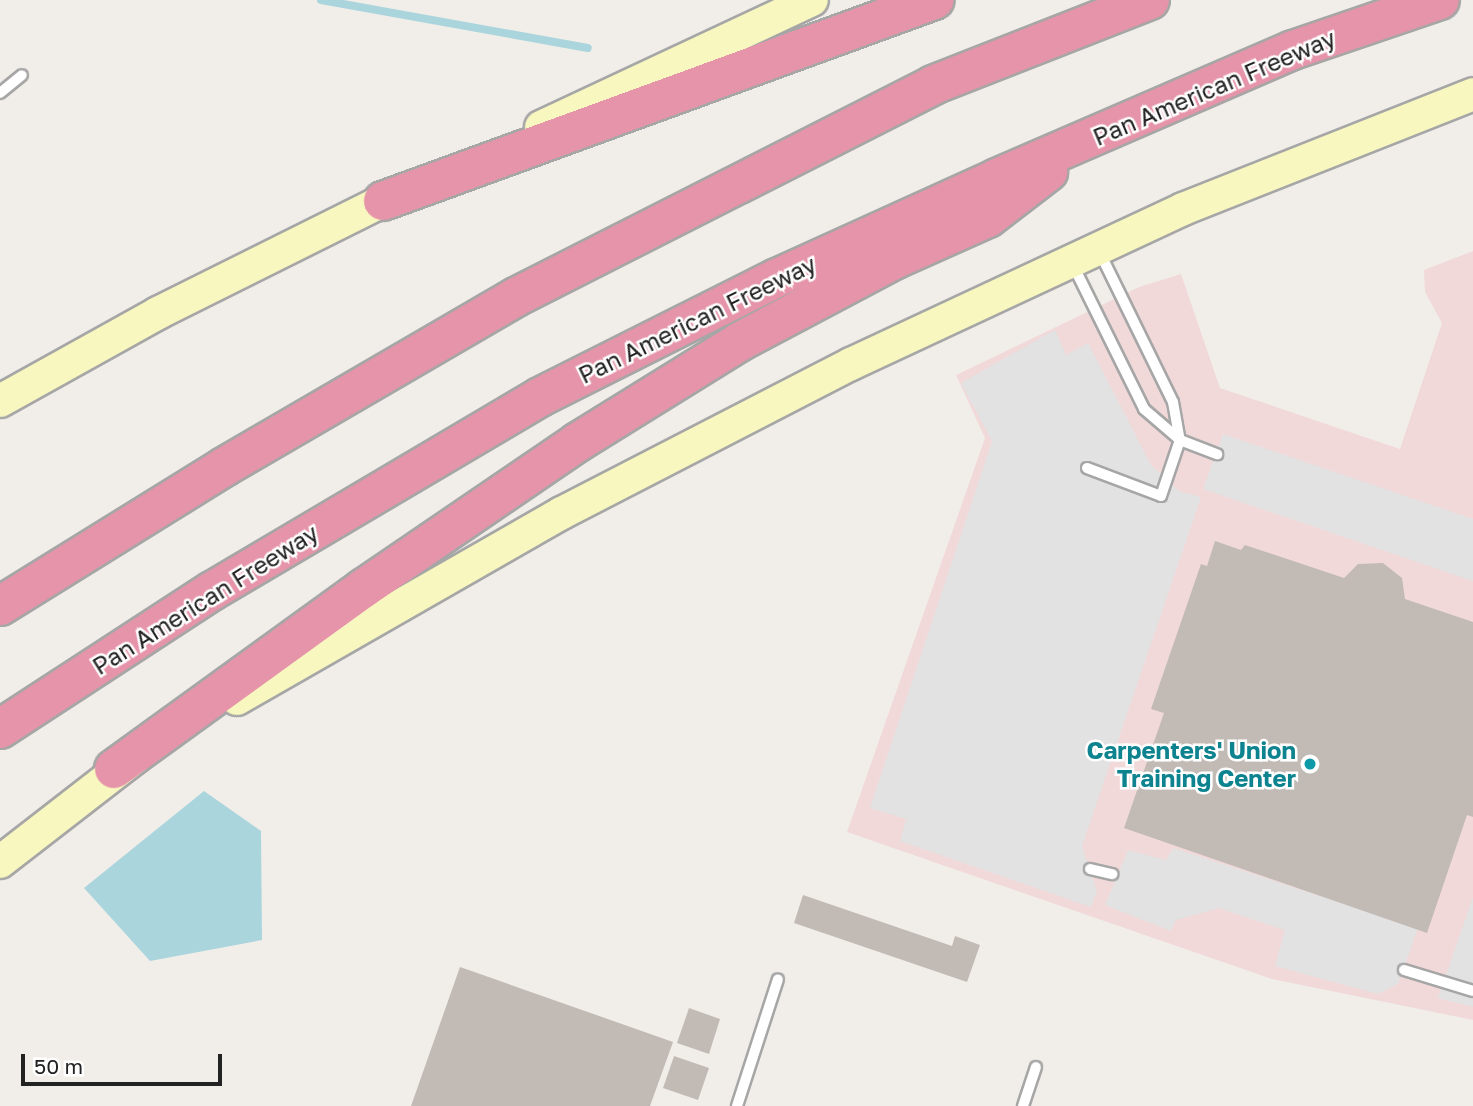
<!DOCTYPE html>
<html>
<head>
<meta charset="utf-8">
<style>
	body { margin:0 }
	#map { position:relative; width:1473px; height:1106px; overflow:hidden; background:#f1eee9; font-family:"Golos Text",sans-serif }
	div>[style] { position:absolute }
	.commercial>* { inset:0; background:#f1d9da }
	.parking>* { inset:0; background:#e2e2e2 }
	.water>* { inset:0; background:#abd5dd }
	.stream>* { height:8px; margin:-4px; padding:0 4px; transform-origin:4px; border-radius:4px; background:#abd5dd }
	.building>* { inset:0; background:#c2bab5 }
	.roads { filter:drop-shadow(2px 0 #a6a6a6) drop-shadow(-2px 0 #a6a6a6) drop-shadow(0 2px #a6a6a6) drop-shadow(0 -2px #a6a6a6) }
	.service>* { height:10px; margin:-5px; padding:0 5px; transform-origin:5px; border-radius:5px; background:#fff }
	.secondary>* { height:32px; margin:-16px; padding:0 16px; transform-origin:16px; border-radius:16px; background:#f8f7c0 }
	.motorway>* { height:38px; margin:-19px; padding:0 19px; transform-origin:19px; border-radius:19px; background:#e594a9 }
	.dots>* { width:19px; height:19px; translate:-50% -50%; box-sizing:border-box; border:4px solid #fff; border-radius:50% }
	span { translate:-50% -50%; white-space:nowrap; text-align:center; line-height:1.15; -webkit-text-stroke:5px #fff; paint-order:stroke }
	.street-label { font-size:24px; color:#222 }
	.culture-label { font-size:24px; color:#0d838f; font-weight:700 }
	.right { translate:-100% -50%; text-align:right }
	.scale { position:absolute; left:21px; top:1054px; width:201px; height:32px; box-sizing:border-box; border:4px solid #222; border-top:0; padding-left:9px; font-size:21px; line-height:24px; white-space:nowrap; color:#222; -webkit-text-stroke:5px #fff; paint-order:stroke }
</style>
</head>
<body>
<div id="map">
	<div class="commercial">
		<i style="clip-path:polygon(1473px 251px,1473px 1020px,1272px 979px,847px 832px,985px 438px,956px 375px,1139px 287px,1181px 274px,1220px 388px,1400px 449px,1442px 323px,1425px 292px,1424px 270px)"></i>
	</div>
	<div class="parking">
		<i style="clip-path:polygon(1055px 330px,1066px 355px,1088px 343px,1151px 465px,1179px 491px,1201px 497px,1082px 846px,1097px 891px,1091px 907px,900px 841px,906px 819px,870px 808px,992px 441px,961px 383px)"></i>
		<i style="clip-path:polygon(1223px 434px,1473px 519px,1473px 581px,1203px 489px)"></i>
		<i style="clip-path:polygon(1173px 848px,1418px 928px,1398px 984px,1378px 994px,1275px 966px,1285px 930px,1219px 908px,1176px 920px,1171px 931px,1105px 905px,1128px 850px,1166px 860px)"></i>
		<i style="clip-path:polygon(1473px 897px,1473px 1007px,1438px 998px)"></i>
	</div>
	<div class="water">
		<i style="clip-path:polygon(204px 791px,261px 831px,262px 940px,150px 961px,84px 888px)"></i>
	</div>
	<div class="stream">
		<i style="left:321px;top:0;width:271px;rotate:10.2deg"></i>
	</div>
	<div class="building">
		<i style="clip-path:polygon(1215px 541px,1241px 550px,1245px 545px,1344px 578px,1358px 564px,1383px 563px,1402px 578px,1405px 599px,1473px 622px,1473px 817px,1467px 815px,1427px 933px,1124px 828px,1164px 713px,1151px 709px,1201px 564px,1207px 566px)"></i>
		<i style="clip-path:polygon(803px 895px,952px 946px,955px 936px,980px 945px,967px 982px,794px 923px)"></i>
		<i style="clip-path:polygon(460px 967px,673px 1042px,650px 1106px,411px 1106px)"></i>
		<i style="clip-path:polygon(689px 1008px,720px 1019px,709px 1054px,677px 1043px)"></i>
		<i style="clip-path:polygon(674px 1056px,709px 1068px,698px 1100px,663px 1088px)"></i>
	</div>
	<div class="roads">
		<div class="service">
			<i style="left:0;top:93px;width:28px;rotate:-39deg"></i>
			<i style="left:1099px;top:251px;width:168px;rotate:63.9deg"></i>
			<i style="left:1173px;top:402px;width:39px;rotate:80deg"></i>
			<i style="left:1072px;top:263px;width:163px;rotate:63.7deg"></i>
			<i style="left:1144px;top:409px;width:48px;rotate:40.7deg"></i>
			<i style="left:1087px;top:468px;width:79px;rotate:20.7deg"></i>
			<i style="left:1161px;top:496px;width:59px;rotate:-71.3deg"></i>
			<i style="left:1180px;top:440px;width:40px;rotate:21deg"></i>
			<i style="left:1090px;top:869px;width:23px;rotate:13deg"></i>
			<i style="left:1404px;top:970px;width:72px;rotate:16.9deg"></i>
			<i style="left:737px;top:1106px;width:133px;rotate:-72.1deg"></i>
			<i style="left:1023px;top:1106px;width:41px;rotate:-71.6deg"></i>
		</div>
		<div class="secondary">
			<i style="left:541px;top:127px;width:299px;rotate:-25.1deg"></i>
			<i style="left:0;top:401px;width:181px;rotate:-29.1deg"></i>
			<i style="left:158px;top:313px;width:276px;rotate:-26.5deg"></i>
			<i style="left:237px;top:699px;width:374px;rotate:-29.8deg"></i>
			<i style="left:562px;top:513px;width:325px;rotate:-27.3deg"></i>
			<i style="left:851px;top:364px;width:366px;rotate:-25deg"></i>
			<i style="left:1183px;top:209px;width:312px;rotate:-21.6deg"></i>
			<i style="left:0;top:862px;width:170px;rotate:-37.8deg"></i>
		</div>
		<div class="motorway">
			<i style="left:383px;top:201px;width:587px;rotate:-20.04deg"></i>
			<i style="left:0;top:606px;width:264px;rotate:-31.8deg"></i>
			<i style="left:224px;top:467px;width:338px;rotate:-30.2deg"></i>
			<i style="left:516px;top:297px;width:468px;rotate:-26.9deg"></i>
			<i style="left:933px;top:85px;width:233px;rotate:-21.4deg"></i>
			<i style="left:0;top:729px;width:253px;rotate:-33.1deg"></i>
			<i style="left:212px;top:591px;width:381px;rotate:-30.6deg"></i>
			<i style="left:540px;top:397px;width:265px;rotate:-26.7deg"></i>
			<i style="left:777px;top:278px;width:242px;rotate:-24.4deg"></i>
			<i style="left:997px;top:178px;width:322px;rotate:-23.4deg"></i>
			<i style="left:1293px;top:50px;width:155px;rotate:-18.8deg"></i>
			<i style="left:114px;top:769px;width:309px;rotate:-35.9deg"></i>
			<i style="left:364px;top:588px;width:259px;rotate:-34.3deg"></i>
			<i style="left:578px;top:442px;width:190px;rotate:-31.8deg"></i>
			<i style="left:739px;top:342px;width:175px;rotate:-27.9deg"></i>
			<i style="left:894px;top:260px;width:103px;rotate:-24.1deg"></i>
			<i style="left:988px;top:218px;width:76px;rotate:-37.5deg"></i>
		</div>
	</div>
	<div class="dots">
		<i style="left:1310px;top:764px;background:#0f9aa8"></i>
	</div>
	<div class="street-label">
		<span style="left:1214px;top:87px;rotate:-23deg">Pan American Freeway</span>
		<span style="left:697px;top:319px;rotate:-26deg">Pan American Freeway</span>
		<span style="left:205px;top:599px;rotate:-32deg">Pan American Freeway</span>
	</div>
	<div class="culture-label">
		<span class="right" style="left:1296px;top:764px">Carpenters' Union<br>Training Center</span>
	</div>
	<div class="scale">50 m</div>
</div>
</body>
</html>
